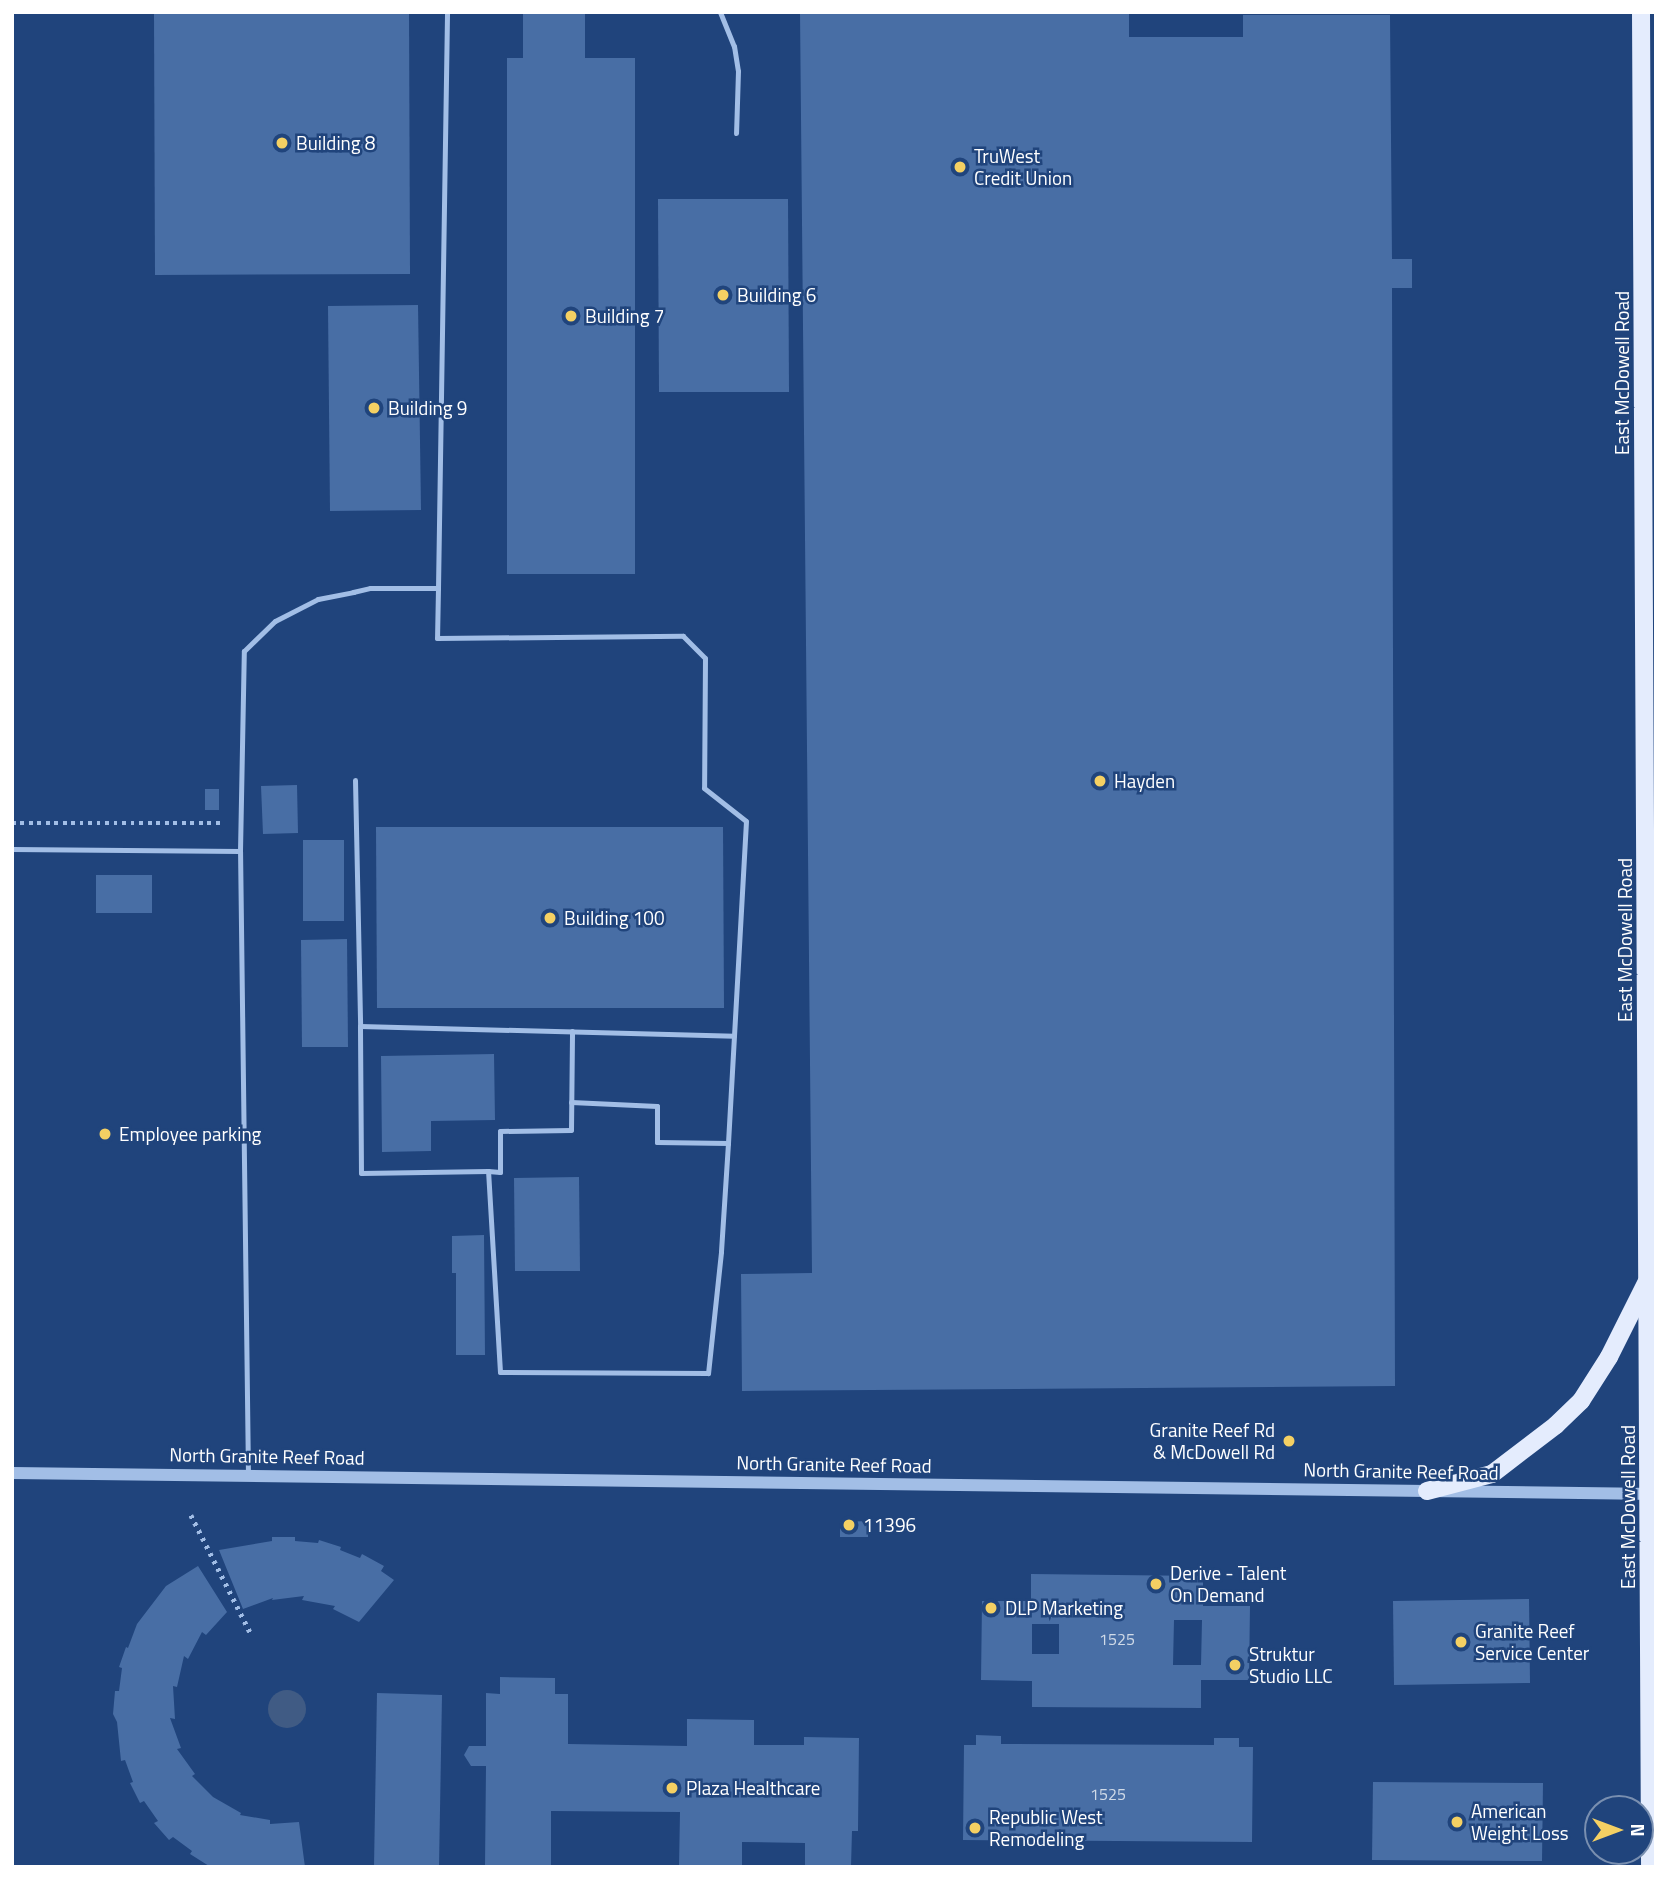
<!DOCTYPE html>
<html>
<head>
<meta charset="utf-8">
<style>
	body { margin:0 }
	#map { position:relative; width:1668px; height:1879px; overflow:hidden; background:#20447c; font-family:"Titillium Web",sans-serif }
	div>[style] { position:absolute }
	.water>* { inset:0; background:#405b84 }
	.round { border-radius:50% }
	.building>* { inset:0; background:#486ea5 }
	.path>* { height:4.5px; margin-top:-2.25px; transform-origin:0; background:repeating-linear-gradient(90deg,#a2bee6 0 3.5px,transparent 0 8.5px) }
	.service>* { height:5px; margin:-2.5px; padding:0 2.5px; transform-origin:2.5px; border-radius:2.5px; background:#a2bee6 }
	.tertiary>* { height:12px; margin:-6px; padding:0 6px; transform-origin:6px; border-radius:6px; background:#a2bee6 }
	.primary>* { height:18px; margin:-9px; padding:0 9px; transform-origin:9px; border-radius:9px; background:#e4ecfd }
	.dots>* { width:19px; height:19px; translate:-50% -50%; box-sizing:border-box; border:4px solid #20447c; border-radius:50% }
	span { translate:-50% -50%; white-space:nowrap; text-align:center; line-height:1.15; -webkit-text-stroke:5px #20447c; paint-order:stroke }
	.number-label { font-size:16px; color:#d1dbe8 }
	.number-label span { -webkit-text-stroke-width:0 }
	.poi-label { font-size:19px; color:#fff }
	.left { translate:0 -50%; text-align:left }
	.right { translate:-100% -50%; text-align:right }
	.street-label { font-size:19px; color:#fff }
	.frame { position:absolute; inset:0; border:14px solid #fff; pointer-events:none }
	.north { position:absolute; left:1584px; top:1795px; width:70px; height:70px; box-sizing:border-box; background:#20447c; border:2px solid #798fb0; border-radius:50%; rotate:90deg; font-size:19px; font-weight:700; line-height:28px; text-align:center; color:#fff }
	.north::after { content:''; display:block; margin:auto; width:24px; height:32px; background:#f4d063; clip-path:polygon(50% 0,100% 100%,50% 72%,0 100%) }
</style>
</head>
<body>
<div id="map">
	<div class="water">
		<i class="round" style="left:268px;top:1690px;width:38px;height:38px"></i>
	</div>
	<div class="building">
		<i style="clip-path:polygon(154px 12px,409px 12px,410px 274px,155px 275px)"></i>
		<i style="clip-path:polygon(523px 12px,585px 12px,585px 58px,635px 58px,635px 574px,507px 574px,507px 58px,523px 58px)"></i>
		<i style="clip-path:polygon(800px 12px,1129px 12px,1129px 37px,1243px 37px,1243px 15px,1390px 15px,1392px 259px,1412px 259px,1412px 288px,1392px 288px,1395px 1386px,742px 1391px,741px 1274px,812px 1273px)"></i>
		<i style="clip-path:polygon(658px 199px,788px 199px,789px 392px,659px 392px)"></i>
		<i style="clip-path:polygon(418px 305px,421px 510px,330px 511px,328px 306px)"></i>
		<i style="clip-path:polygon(297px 785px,298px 833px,263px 834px,261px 786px)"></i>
		<i style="clip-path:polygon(205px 789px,219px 789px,219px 810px,205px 810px)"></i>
		<i style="clip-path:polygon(376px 827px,723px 827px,724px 1008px,377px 1008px)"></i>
		<i style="clip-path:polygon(303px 840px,344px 840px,344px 921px,303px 921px)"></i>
		<i style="clip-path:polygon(96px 875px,152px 875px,152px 913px,96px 913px)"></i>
		<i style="clip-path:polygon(347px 939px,348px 1047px,302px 1047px,301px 940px)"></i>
		<i style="clip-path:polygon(494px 1054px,495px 1120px,431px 1121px,431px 1151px,382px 1152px,381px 1056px)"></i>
		<i style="clip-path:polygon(579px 1177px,580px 1271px,515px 1271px,514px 1178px)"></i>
		<i style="clip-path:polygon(484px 1235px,485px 1355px,456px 1355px,456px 1273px,452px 1273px,452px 1236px)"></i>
		<i style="clip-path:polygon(868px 1521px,868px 1537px,840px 1537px,840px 1522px)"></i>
		<i style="clip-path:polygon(272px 1537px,295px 1537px,295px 1541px,318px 1543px,319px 1540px,341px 1547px,340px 1550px,360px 1558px,362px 1554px,384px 1566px,381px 1571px,394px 1580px,359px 1622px,333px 1609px,335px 1606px,302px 1600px,304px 1596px,272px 1600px,273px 1598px,243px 1609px,219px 1550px,272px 1541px)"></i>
		<i style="clip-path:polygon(198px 1566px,227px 1612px,206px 1635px,202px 1632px,188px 1659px,184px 1656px,177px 1687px,173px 1686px,175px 1719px,170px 1718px,181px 1748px,177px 1749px,195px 1774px,192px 1776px,213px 1797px,241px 1813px,240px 1815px,270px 1820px,270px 1824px,299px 1822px,305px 1867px,209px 1866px,190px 1854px,192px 1851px,173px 1837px,169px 1840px,154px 1823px,158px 1821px,144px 1801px,140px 1803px,130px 1783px,133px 1782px,125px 1760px,121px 1761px,117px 1722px,113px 1714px,115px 1691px,119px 1691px,122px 1668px,119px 1667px,126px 1647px,128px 1648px,137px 1624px,166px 1586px)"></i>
		<i style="clip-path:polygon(evenodd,1031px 1574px,1203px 1576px,1203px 1606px,1250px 1606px,1249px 1680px,1201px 1680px,1201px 1708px,1032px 1707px,1032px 1681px,981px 1680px,982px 1601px,1031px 1601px,1031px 1574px,1174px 1620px,1202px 1620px,1201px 1665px,1173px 1665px,1174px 1620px,1031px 1574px,1032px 1624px,1059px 1624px,1059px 1654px,1032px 1654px,1032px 1624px)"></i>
		<i style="clip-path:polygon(1529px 1599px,1530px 1683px,1394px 1685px,1393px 1601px)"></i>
		<i style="clip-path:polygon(500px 1677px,555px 1678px,555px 1694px,568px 1694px,568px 1744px,687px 1746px,687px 1719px,754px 1720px,754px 1745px,804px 1745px,804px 1737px,859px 1738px,858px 1831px,852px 1831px,851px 1867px,805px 1867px,805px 1843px,742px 1842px,742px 1867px,679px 1867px,680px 1812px,551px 1811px,551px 1867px,485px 1867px,486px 1766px,471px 1766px,464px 1755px,469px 1746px,486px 1746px,486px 1693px,500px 1694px)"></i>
		<i style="clip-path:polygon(377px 1693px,442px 1695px,439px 1867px,374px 1867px)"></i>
		<i style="clip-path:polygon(976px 1735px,1001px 1736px,1001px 1744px,1214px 1745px,1214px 1738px,1239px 1738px,1239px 1747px,1253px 1747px,1252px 1842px,963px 1840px,964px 1745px,976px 1745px)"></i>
		<i style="clip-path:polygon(1373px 1782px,1543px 1783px,1542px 1861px,1372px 1860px)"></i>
	</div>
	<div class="path">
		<i style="left:12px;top:823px;width:209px"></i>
		<i style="left:191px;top:1515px;width:131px;rotate:63.2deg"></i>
	</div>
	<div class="service">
		<i style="left:720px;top:12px;width:37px;rotate:68deg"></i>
		<i style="left:734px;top:46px;width:25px;rotate:81deg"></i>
		<i style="left:738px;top:71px;width:62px;rotate:91.8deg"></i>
		<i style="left:438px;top:588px;width:576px;rotate:-89.1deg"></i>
		<i style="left:355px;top:780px;width:246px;rotate:88.8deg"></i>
		<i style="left:12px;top:849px;width:228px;rotate:0.5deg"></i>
		<i style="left:571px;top:1102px;width:86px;rotate:2.7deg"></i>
		<i style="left:657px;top:1106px;width:36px;rotate:90deg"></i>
		<i style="left:657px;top:1142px;width:71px;rotate:0.8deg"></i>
		<i style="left:488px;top:1171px;width:12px;rotate:5deg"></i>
		<i style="left:500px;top:1172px;width:41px;rotate:-90deg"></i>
		<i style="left:500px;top:1131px;width:71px;rotate:-0.8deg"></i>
		<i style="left:571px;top:1130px;width:99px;rotate:-89.4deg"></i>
		<i style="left:248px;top:1475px;width:624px;rotate:-90.73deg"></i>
		<i style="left:240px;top:851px;width:200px;rotate:-88.9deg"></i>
		<i style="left:244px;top:651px;width:43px;rotate:-44.1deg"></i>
		<i style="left:275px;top:621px;width:48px;rotate:-27.1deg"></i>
		<i style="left:318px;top:599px;width:36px;rotate:-11deg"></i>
		<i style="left:353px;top:592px;width:17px;rotate:-13deg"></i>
		<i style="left:370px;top:588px;width:68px"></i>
		<i style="left:438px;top:588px;width:50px;rotate:91.1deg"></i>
		<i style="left:437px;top:638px;width:246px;rotate:-0.5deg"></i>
		<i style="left:683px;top:636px;width:31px;rotate:45deg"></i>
		<i style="left:705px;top:658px;width:130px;rotate:90.4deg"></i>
		<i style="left:704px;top:788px;width:53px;rotate:38.2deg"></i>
		<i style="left:746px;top:821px;width:323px;rotate:93.2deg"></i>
		<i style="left:728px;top:1143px;width:109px;rotate:93.7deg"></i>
		<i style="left:721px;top:1252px;width:122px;rotate:96.1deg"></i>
		<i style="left:708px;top:1373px;width:208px;rotate:-179.7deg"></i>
		<i style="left:500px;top:1372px;width:201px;rotate:-93.4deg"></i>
		<i style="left:488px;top:1171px;width:127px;rotate:179.1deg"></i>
		<i style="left:361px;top:1173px;width:147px;rotate:-90.4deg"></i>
		<i style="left:360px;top:1026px;width:374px;rotate:1.5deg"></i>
	</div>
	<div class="tertiary">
		<i style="left:12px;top:1473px;width:1643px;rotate:0.73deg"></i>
	</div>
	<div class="primary">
		<i style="left:1641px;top:12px;width:1855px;rotate:89.72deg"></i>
		<i style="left:1427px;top:1491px;width:67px;rotate:-14.7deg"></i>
		<i style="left:1492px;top:1474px;width:81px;rotate:-37.4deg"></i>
		<i style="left:1556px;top:1425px;width:35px;rotate:-44deg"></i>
		<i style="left:1581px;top:1401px;width:52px;rotate:-57.5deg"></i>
		<i style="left:1609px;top:1357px;width:83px;rotate:-63.4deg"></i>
	</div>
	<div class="dots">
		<i style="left:282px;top:143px;background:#f4d063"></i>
		<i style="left:960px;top:167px;background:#f4d063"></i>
		<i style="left:723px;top:295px;background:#f4d063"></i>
		<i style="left:571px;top:316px;background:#f4d063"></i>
		<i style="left:374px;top:408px;background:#f4d063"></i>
		<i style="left:1100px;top:781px;background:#f4d063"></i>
		<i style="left:550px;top:918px;background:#f4d063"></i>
		<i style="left:105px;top:1134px;background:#f4d063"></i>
		<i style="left:1289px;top:1441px;background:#f4d063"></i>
		<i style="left:849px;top:1525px;background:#f4d063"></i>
		<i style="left:1156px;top:1584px;background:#f4d063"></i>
		<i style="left:991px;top:1608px;background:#f4d063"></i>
		<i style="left:1461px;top:1642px;background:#f4d063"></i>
		<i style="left:1235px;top:1665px;background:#f4d063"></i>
		<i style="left:672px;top:1788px;background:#f4d063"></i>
		<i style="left:1457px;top:1822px;background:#f4d063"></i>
		<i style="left:975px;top:1828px;background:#f4d063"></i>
	</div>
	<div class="number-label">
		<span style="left:1117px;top:1639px">1525</span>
		<span style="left:1108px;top:1794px">1525</span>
	</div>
	<div class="poi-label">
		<span class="left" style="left:296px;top:143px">Building 8</span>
		<span class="left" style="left:974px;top:167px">TruWest<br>Credit Union</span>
		<span class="left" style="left:737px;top:295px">Building 6</span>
		<span class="left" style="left:585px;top:316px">Building 7</span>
		<span class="left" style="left:388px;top:408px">Building 9</span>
		<span class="left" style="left:1114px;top:781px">Hayden</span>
		<span class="left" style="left:564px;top:918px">Building 100</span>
		<span class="left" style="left:119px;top:1134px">Employee parking</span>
		<span class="right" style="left:1275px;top:1441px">Granite Reef Rd<br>&amp; McDowell Rd</span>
		<span class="left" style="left:863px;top:1525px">11396</span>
		<span class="left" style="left:1170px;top:1584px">Derive - Talent<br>On Demand</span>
		<span class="left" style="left:1005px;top:1608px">DLP Marketing</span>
		<span class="left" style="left:1475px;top:1642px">Granite Reef<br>Service Center</span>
		<span class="left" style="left:1249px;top:1665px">Struktur<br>Studio LLC</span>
		<span class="left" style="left:686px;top:1788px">Plaza Healthcare</span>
		<span class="left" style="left:1471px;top:1822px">American<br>Weight Loss</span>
		<span class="left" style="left:989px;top:1828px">Republic West<br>Remodeling</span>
	</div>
	<div class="street-label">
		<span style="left:1622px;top:373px;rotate:-90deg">East McDowell Road</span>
		<span style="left:1625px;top:940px;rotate:-90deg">East McDowell Road</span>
		<span style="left:267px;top:1456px;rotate:1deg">North Granite Reef Road</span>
		<span style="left:834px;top:1464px;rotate:1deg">North Granite Reef Road</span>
		<span style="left:1401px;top:1471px;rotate:1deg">North Granite Reef Road</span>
		<span style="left:1628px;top:1507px;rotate:-90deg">East McDowell Road</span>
	</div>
	<div class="frame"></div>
	<div class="north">N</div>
</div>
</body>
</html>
